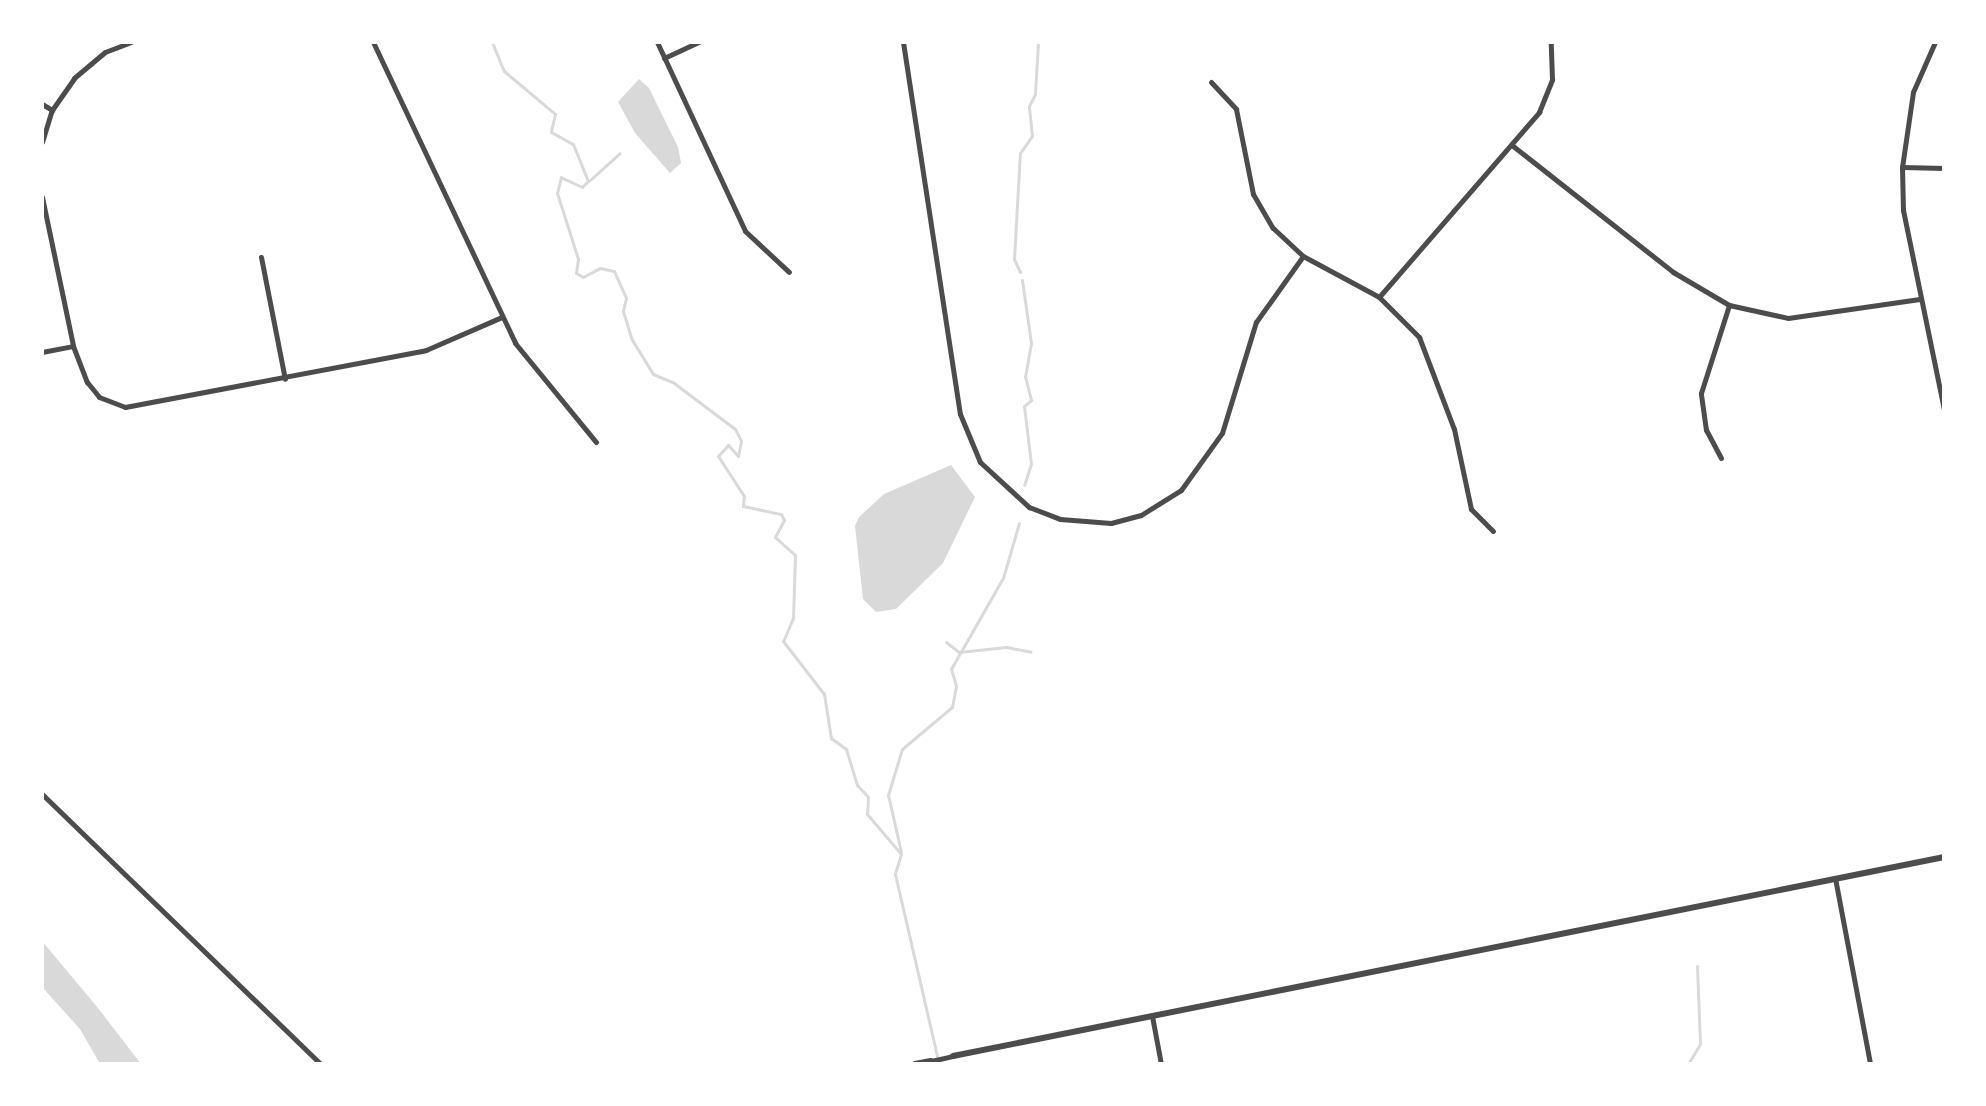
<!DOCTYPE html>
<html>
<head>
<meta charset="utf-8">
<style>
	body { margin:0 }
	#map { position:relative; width:1986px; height:1106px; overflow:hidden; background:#fff; font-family:Manrope,sans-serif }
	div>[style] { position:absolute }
	.water>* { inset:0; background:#d9d9d9 }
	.stream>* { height:3px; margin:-1.5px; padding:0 1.5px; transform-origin:1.5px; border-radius:1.5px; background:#d9d9d9 }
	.minor>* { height:5px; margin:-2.5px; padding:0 2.5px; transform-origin:2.5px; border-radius:2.5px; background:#4c4c4c }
	.tertiary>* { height:6px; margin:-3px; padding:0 3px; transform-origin:3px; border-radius:3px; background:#4c4c4c }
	span { translate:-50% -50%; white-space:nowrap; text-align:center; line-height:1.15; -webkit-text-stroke:8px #fff; paint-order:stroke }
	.frame { position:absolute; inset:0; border:44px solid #fff; pointer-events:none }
</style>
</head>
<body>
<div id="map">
	<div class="water">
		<i style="clip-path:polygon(639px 79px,649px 88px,678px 147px,681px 163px,670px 173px,635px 133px,618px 102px)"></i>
		<i style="clip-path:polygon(951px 465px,975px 497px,943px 563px,896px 609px,876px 612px,863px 599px,855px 526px,859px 517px,884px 494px)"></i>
		<i style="clip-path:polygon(42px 941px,98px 1008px,141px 1064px,100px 1064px,80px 1029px,42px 987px)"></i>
	</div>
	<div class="stream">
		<i style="left:492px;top:42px;width:31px;rotate:68deg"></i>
		<i style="left:504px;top:71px;width:67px;rotate:40.1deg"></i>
		<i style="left:555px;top:114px;width:18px;rotate:103deg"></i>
		<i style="left:551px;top:132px;width:25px;rotate:29deg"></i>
		<i style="left:573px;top:144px;width:40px;rotate:68deg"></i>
		<i style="left:588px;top:181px;width:8px;rotate:135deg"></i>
		<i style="left:582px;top:187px;width:23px;rotate:-155deg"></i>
		<i style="left:561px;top:177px;width:16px;rotate:104deg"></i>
		<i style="left:557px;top:193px;width:69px;rotate:72.3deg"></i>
		<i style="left:578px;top:259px;width:14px;rotate:98deg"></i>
		<i style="left:576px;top:273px;width:8px;rotate:30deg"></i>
		<i style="left:583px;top:277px;width:19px;rotate:-28deg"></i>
		<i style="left:600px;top:268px;width:14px;rotate:12deg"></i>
		<i style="left:614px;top:271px;width:30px;rotate:66deg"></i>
		<i style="left:626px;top:298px;width:13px;rotate:103deg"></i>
		<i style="left:623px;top:311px;width:28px;rotate:73deg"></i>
		<i style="left:631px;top:338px;width:42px;rotate:58.6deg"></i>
		<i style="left:653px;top:374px;width:23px;rotate:23deg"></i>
		<i style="left:674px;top:383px;width:76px;rotate:37deg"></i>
		<i style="left:735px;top:429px;width:13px;rotate:63deg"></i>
		<i style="left:741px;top:441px;width:15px;rotate:101deg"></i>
		<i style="left:738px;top:456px;width:15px;rotate:-132deg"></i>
		<i style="left:728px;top:445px;width:15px;rotate:132deg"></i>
		<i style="left:718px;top:456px;width:48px;rotate:57deg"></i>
		<i style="left:744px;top:496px;width:10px;rotate:96deg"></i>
		<i style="left:743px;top:506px;width:39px;rotate:12deg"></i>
		<i style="left:781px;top:514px;width:7px;rotate:63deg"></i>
		<i style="left:784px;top:520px;width:19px;rotate:118deg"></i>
		<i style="left:775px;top:537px;width:27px;rotate:42deg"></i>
		<i style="left:795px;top:555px;width:63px;rotate:91.8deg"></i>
		<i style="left:793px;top:618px;width:25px;rotate:113deg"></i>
		<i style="left:783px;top:641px;width:67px;rotate:52.3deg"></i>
		<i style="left:824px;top:694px;width:45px;rotate:81deg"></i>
		<i style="left:831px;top:738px;width:19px;rotate:36deg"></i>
		<i style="left:846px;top:749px;width:38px;rotate:73deg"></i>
		<i style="left:857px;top:785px;width:16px;rotate:47deg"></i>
		<i style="left:868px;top:797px;width:17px;rotate:93deg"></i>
		<i style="left:867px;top:814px;width:52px;rotate:49.6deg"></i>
		<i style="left:901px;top:854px;width:21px;rotate:107deg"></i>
		<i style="left:895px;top:874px;width:195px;rotate:77deg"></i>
		<i style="left:590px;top:180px;width:40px;rotate:-42deg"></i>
		<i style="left:1020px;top:272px;width:14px;rotate:-115deg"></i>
		<i style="left:1014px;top:259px;width:106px;rotate:-86.8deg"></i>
		<i style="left:1020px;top:153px;width:21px;rotate:-55deg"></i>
		<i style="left:1032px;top:136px;width:30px;rotate:-96deg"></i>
		<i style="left:1029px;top:106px;width:13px;rotate:-63deg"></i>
		<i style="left:1035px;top:94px;width:52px;rotate:-86.7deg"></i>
		<i style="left:1022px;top:280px;width:64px;rotate:81.9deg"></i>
		<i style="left:1031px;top:343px;width:34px;rotate:100deg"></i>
		<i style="left:1025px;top:376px;width:25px;rotate:76deg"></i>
		<i style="left:1031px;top:400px;width:9px;rotate:139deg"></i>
		<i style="left:1024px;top:406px;width:58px;rotate:83.1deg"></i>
		<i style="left:1031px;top:464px;width:22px;rotate:108deg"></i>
		<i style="left:946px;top:642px;width:16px;rotate:38deg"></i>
		<i style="left:959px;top:652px;width:47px;rotate:-6.1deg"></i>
		<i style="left:1006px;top:647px;width:25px;rotate:11deg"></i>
		<i style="left:901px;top:852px;width:58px;rotate:-102.8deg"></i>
		<i style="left:888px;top:795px;width:48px;rotate:-73.1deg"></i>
		<i style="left:902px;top:749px;width:65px;rotate:-40deg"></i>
		<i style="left:952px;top:707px;width:21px;rotate:-79deg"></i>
		<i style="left:956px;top:686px;width:18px;rotate:-106deg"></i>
		<i style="left:951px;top:669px;width:105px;rotate:-60.3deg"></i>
		<i style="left:1003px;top:578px;width:57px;rotate:-73.8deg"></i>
		<i style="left:1688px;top:1064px;width:23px;rotate:-59deg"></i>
		<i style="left:1700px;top:1044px;width:78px;rotate:-92.2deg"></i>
	</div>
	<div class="minor">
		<i style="left:373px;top:42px;width:333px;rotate:64.7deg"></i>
		<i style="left:515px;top:343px;width:128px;rotate:50.7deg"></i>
		<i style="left:657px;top:42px;width:208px;rotate:65deg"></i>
		<i style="left:745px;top:231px;width:60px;rotate:43deg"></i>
		<i style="left:903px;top:42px;width:376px;rotate:81.3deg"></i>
		<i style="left:960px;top:414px;width:52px;rotate:67.4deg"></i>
		<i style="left:980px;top:462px;width:67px;rotate:42.6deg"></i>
		<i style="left:1029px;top:507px;width:33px;rotate:21deg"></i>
		<i style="left:1060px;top:519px;width:51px;rotate:4.5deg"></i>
		<i style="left:1111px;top:523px;width:31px;rotate:-15deg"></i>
		<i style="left:1141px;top:515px;width:47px;rotate:-32deg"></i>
		<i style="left:1181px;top:490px;width:70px;rotate:-54.3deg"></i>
		<i style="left:1222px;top:433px;width:116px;rotate:-73deg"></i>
		<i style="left:1256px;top:322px;width:81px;rotate:-54.5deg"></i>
		<i style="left:1935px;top:42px;width:55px;rotate:113.7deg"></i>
		<i style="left:1913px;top:92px;width:76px;rotate:98.3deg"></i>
		<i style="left:1902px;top:167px;width:43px;rotate:88.7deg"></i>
		<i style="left:1903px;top:210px;width:204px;rotate:78.4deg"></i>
		<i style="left:664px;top:58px;width:38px;rotate:-25deg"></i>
		<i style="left:1211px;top:82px;width:37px;rotate:47deg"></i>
		<i style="left:1236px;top:109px;width:87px;rotate:78.7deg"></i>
		<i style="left:1253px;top:194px;width:39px;rotate:60deg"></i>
		<i style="left:1273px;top:228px;width:41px;rotate:43deg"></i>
		<i style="left:1303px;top:256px;width:86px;rotate:28.3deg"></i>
		<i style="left:1379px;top:297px;width:57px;rotate:45deg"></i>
		<i style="left:1419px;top:337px;width:98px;rotate:69.2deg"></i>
		<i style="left:1454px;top:429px;width:82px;rotate:78deg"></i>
		<i style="left:1471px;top:509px;width:31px;rotate:45deg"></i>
		<i style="left:42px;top:104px;width:12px;rotate:31deg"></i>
		<i style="left:42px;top:142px;width:34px;rotate:-73deg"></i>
		<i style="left:52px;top:110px;width:39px;rotate:-55deg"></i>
		<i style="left:74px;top:78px;width:40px;rotate:-40deg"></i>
		<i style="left:105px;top:52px;width:28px;rotate:-21deg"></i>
		<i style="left:1513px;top:146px;width:204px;rotate:38.2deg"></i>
		<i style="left:1673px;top:272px;width:65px;rotate:30.5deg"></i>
		<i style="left:1729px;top:305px;width:60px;rotate:12.4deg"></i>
		<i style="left:1788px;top:318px;width:133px;rotate:-8.2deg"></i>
		<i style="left:1902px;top:167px;width:42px;rotate:1.4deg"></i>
		<i style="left:42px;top:197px;width:152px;rotate:78.2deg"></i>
		<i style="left:73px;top:346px;width:39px;rotate:69deg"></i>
		<i style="left:87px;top:382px;width:19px;rotate:51deg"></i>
		<i style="left:99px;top:397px;width:28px;rotate:21deg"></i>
		<i style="left:125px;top:407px;width:306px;rotate:-10.7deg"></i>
		<i style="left:426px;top:350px;width:83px;rotate:-23.5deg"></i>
		<i style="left:261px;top:257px;width:124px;rotate:78.9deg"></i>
		<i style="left:1379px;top:297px;width:245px;rotate:-49.1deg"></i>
		<i style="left:1539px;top:112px;width:35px;rotate:-68deg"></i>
		<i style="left:1552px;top:79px;width:37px;rotate:-92deg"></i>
		<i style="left:42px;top:352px;width:31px;rotate:-11deg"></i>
		<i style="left:1721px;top:458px;width:32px;rotate:-118deg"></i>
		<i style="left:1706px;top:430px;width:37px;rotate:-98deg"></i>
		<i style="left:1701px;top:393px;width:92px;rotate:-72.3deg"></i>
		<i style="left:42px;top:794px;width:388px;rotate:44.1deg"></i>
		<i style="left:1835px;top:878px;width:189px;rotate:79.3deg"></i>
		<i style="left:1152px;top:1016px;width:49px;rotate:79.4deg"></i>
		<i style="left:931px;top:1061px;width:23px;rotate:-13deg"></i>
	</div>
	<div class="tertiary">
		<i style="left:953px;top:1056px;width:1011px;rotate:-11.35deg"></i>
		<i style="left:915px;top:1064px;width:16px;rotate:-11deg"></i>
	</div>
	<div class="frame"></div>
</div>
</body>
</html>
